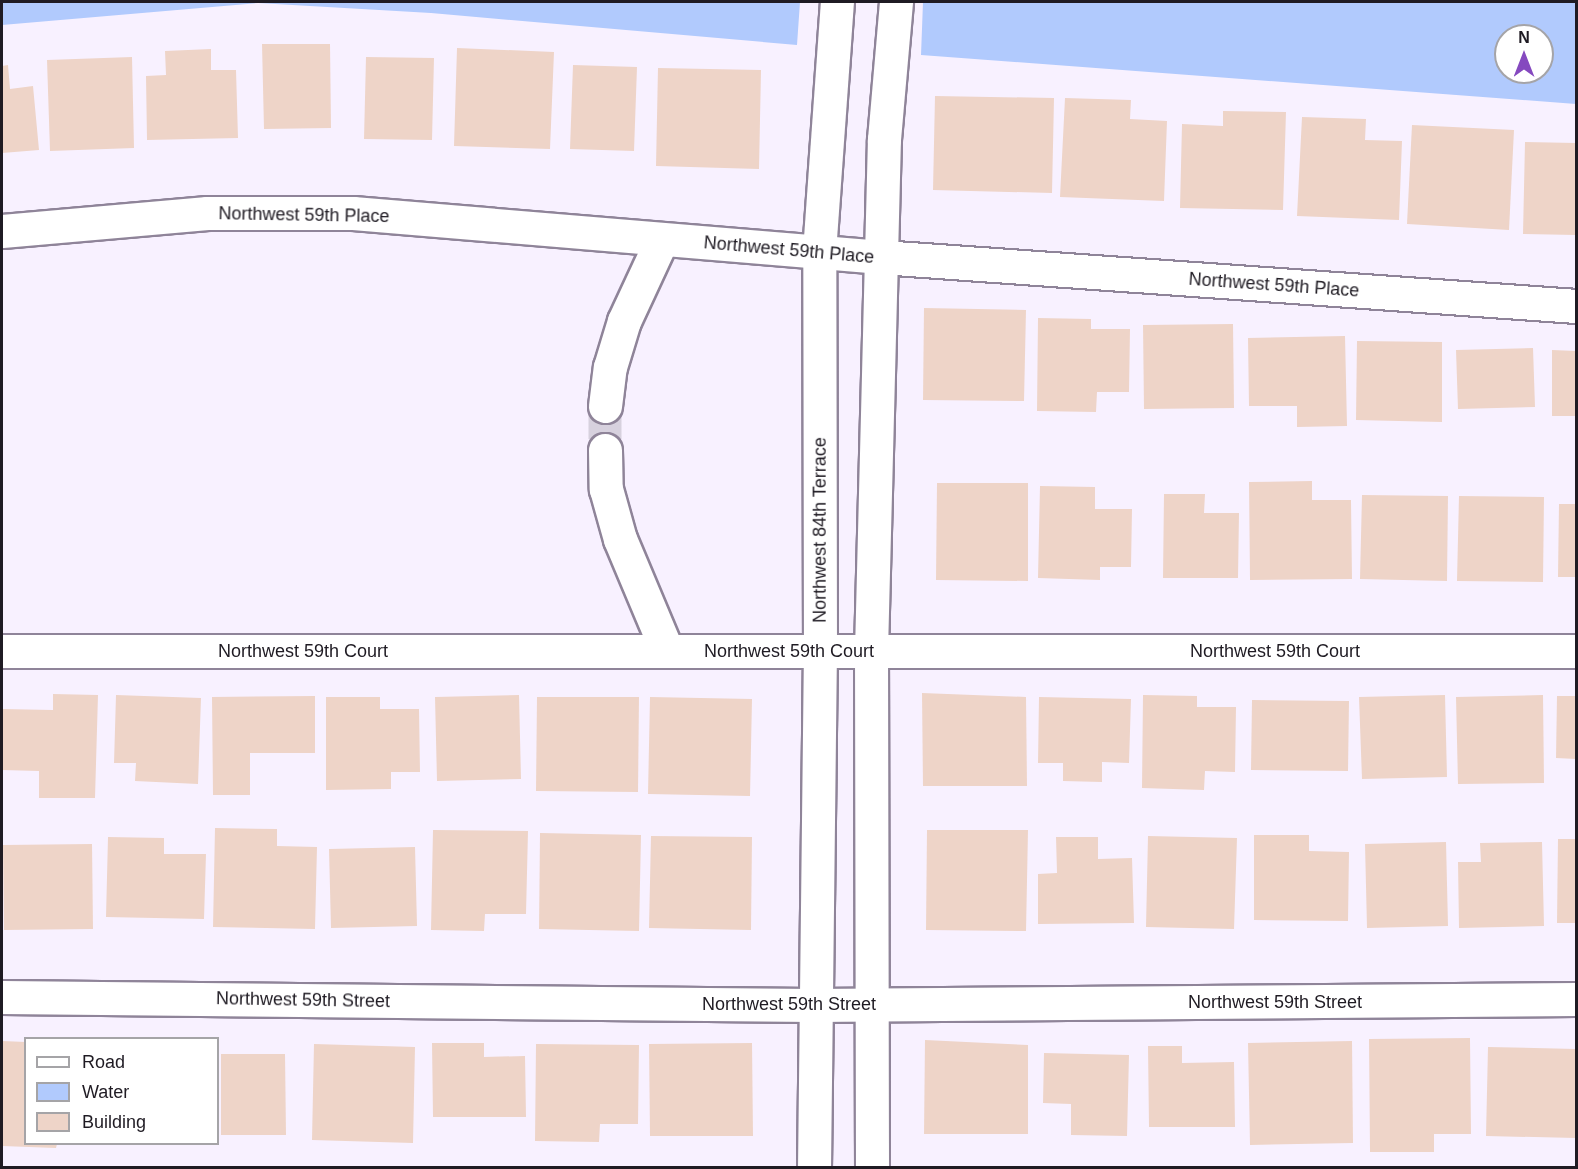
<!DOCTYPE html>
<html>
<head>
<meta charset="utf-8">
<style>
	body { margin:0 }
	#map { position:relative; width:1578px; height:1169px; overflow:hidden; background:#f8f1ff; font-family:Helvetica,sans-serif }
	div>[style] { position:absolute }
	.water>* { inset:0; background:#b1cafd }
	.building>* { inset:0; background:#eed4c8 }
	.minor-tunnel>* { height:33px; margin-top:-16.5px; transform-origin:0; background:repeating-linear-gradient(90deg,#d7d1de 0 33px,transparent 0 49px) }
	.roads { filter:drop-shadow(2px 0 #8f8499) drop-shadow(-2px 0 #8f8499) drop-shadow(0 2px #8f8499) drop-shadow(0 -2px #8f8499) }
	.minor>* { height:33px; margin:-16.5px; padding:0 16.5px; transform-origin:16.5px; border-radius:16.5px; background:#fff }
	span { translate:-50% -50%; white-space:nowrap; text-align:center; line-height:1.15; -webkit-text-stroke:6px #fff; paint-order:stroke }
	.street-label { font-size:18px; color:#1f1b23 }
	.frame { position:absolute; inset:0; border:3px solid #1f1b23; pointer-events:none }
	.legend { position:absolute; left:24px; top:1037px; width:195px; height:108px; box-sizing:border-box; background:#fff; border:2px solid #a5a4a7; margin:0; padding:8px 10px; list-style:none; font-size:18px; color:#1f1b23 }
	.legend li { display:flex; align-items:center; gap:12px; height:30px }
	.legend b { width:30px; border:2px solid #a5a4a7 }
	.north { position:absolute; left:1494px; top:24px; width:60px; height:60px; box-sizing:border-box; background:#fff; border:2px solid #a5a4a7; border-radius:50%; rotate:0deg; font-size:16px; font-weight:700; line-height:24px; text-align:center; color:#1f1b23 }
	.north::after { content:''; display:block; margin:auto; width:21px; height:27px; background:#8549bf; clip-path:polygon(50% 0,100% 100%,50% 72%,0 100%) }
</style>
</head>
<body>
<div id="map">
	<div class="water">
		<i style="clip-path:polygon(2px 2px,800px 2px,797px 45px,431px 13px,258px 3px,2px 25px)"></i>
		<i style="clip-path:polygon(evenodd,923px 2px,1576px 2px,1576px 104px,921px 55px,923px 2px,1506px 36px,1542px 36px,1542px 72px,1506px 72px,1506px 36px)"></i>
	</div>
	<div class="building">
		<i style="clip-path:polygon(262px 44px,330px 44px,331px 128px,264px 129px)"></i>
		<i style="clip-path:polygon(457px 48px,554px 52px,550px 149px,454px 146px)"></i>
		<i style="clip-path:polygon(211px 49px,211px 70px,236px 70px,238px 138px,147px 140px,146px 76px,166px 75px,165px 51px)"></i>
		<i style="clip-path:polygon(132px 57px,134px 148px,50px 151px,47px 60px)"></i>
		<i style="clip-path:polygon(366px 57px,434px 58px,432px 140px,364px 139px)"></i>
		<i style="clip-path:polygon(8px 65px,10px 89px,33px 86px,39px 150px,2px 153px,2px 66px)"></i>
		<i style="clip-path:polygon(573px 65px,637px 67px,634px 151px,570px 149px)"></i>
		<i style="clip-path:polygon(658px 68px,761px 70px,759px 169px,656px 166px)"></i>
		<i style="clip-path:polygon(935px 96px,1054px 98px,1052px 193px,933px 190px)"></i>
		<i style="clip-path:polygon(1065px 98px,1131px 100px,1130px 119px,1167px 121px,1164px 201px,1060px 197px)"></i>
		<i style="clip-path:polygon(1223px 111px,1286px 112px,1283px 210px,1180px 208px,1182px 124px,1223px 126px)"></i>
		<i style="clip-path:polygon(1302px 117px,1366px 119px,1365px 140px,1402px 141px,1399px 220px,1297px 216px)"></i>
		<i style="clip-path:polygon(1412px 125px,1514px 130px,1509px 230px,1407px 224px)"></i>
		<i style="clip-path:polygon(1525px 142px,1576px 143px,1576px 235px,1523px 234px)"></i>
		<i style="clip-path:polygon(924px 308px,1026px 310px,1024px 401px,923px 400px)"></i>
		<i style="clip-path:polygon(1038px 318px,1091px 319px,1091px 329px,1130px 329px,1129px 392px,1097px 392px,1096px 412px,1037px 411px)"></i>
		<i style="clip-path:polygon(1233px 324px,1234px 408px,1144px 409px,1143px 325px)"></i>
		<i style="clip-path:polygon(1345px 336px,1347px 426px,1297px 427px,1297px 406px,1249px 406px,1248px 338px)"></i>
		<i style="clip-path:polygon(1357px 341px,1442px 342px,1442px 422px,1356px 420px)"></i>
		<i style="clip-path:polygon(1533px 348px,1535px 407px,1458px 409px,1456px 350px)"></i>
		<i style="clip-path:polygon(1552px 350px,1576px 351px,1576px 416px,1552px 416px)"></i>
		<i style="clip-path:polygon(1312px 481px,1312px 500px,1351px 500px,1352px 579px,1250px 580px,1249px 482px)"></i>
		<i style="clip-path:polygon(937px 483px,1028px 483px,1028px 581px,936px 580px)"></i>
		<i style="clip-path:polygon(1040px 486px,1095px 487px,1095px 509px,1132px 509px,1131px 567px,1100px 567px,1100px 580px,1038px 578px)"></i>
		<i style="clip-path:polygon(1164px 494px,1205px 494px,1204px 513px,1239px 513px,1238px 578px,1163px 578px)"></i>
		<i style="clip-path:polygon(1362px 495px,1448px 496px,1447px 581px,1360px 579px)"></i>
		<i style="clip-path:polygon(1459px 496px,1544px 497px,1543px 582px,1457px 581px)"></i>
		<i style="clip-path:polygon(1559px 504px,1576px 504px,1576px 577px,1558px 577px)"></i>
		<i style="clip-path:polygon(922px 693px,1026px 697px,1027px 786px,923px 786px)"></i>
		<i style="clip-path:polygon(53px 694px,98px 695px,95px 798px,39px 798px,39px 771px,2px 770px,2px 709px,53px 710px)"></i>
		<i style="clip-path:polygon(116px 695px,201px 698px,198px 784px,135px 781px,136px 763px,114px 763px)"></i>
		<i style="clip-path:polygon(519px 695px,521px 779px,437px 781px,435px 697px)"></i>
		<i style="clip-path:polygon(1143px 695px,1197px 696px,1197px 707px,1236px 707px,1235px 772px,1205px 771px,1204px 790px,1142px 788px)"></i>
		<i style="clip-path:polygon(1445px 695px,1447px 777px,1362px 779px,1359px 697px)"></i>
		<i style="clip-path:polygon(1543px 695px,1544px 783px,1458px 784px,1456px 697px)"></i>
		<i style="clip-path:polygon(315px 696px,315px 753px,250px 753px,250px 795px,213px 795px,212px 697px)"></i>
		<i style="clip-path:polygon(1557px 696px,1576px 696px,1576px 759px,1556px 758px)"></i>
		<i style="clip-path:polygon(326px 697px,380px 697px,380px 709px,419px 709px,420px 772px,391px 772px,391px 789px,326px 790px)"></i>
		<i style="clip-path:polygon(537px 697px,639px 697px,638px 792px,536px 791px)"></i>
		<i style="clip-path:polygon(650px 697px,752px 699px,750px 796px,648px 794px)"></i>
		<i style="clip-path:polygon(1039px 697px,1131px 699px,1129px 763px,1102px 762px,1102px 782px,1063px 781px,1063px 763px,1038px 763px)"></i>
		<i style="clip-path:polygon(1252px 700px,1349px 701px,1348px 771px,1251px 770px)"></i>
		<i style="clip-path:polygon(215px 828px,277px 829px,277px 846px,317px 847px,315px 929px,213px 927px)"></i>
		<i style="clip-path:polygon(433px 830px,528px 831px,526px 914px,485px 914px,484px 931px,431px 930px)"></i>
		<i style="clip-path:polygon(927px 830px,1028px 830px,1026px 931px,926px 930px)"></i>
		<i style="clip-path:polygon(540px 833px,641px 835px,639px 931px,539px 929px)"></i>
		<i style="clip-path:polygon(1254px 835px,1309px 835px,1309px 851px,1349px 852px,1348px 921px,1254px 920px)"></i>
		<i style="clip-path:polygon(651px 836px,752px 837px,751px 930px,649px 928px)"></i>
		<i style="clip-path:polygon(1148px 836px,1237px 838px,1234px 929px,1146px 927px)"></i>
		<i style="clip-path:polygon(108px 837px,164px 838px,164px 854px,206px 854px,204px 919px,106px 917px)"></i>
		<i style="clip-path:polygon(1056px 837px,1098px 837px,1098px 859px,1132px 858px,1134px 923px,1038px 924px,1038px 874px,1057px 873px)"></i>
		<i style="clip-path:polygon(1558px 839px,1576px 839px,1576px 923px,1557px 923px)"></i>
		<i style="clip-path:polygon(1446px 842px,1448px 926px,1367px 928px,1365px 844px)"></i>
		<i style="clip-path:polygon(1542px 842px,1544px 926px,1459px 928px,1458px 862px,1481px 862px,1480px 843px)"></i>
		<i style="clip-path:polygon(92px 844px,93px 929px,4px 930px,3px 845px)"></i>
		<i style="clip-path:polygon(415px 847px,417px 926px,331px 928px,329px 849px)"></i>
		<i style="clip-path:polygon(1470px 1038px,1471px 1134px,1434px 1134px,1434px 1152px,1370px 1152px,1369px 1039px)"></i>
		<i style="clip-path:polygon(925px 1040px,1028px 1045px,1028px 1134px,924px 1134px)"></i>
		<i style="clip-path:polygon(2px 1041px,26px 1042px,26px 1144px,57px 1144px,56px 1148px,2px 1146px)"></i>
		<i style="clip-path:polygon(1352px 1041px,1353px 1143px,1250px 1145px,1248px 1043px)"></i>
		<i style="clip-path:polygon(432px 1043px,484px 1043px,484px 1057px,525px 1056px,526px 1117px,433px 1117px)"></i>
		<i style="clip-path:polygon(752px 1043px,753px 1136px,650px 1136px,649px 1044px)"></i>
		<i style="clip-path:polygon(314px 1044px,415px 1047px,413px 1143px,312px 1140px)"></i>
		<i style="clip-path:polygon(536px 1044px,639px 1045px,638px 1124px,600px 1124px,599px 1142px,535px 1141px)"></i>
		<i style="clip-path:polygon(1148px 1046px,1182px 1046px,1182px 1063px,1234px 1062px,1235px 1127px,1149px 1127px)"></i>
		<i style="clip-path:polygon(1488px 1047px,1576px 1049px,1576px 1138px,1486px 1136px)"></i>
		<i style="clip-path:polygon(1044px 1053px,1129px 1055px,1127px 1136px,1071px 1135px,1071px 1104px,1043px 1103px)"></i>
		<i style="clip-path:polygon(221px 1054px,285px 1054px,286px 1135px,221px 1135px)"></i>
	</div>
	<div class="minor-tunnel">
		<i style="left:605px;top:406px;width:44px;rotate:90deg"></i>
	</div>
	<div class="roads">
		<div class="minor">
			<i style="left:2px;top:231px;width:206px;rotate:-5deg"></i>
			<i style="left:207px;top:213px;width:146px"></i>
			<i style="left:353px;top:213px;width:530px;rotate:4.76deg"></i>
			<i style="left:881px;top:257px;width:697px;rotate:4.03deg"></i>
			<i style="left:605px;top:406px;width:39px;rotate:-83deg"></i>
			<i style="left:610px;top:367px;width:48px;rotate:-73.1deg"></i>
			<i style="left:624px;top:321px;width:90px;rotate:-65.1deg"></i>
			<i style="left:605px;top:450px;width:39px;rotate:89deg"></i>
			<i style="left:606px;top:489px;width:52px;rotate:74.4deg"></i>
			<i style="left:620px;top:539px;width:121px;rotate:67.2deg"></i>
			<i style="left:2px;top:651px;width:1574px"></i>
			<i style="left:2px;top:997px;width:811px;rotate:0.57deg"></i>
			<i style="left:813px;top:1005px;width:763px;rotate:-0.45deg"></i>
			<i style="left:814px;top:1168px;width:517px;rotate:-89.34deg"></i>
			<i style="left:820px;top:651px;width:399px;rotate:-90.1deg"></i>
			<i style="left:819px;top:252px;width:251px;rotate:-85.9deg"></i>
			<i style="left:872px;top:1168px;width:517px;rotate:-90.11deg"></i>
			<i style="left:871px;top:651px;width:512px;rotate:-88.55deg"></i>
			<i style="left:884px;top:139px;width:138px;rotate:-85deg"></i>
		</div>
	</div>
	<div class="street-label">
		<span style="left:304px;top:215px;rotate:1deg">Northwest 59th Place</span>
		<span style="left:789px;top:250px;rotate:5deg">Northwest 59th Place</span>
		<span style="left:1274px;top:285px;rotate:4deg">Northwest 59th Place</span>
		<span style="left:820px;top:530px;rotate:-90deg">Northwest 84th Terrace</span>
		<span style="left:303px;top:651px">Northwest 59th Court</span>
		<span style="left:789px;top:651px">Northwest 59th Court</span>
		<span style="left:1275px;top:651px">Northwest 59th Court</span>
		<span style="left:303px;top:1000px;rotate:1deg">Northwest 59th Street</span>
		<span style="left:1275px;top:1002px">Northwest 59th Street</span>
		<span style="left:789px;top:1004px">Northwest 59th Street</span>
	</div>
	<div class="frame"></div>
	<ul class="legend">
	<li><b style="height:8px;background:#fff"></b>Road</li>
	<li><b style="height:16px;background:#b1cafd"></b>Water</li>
	<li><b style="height:16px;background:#eed4c8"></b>Building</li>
	</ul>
	<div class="north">N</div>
</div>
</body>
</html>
